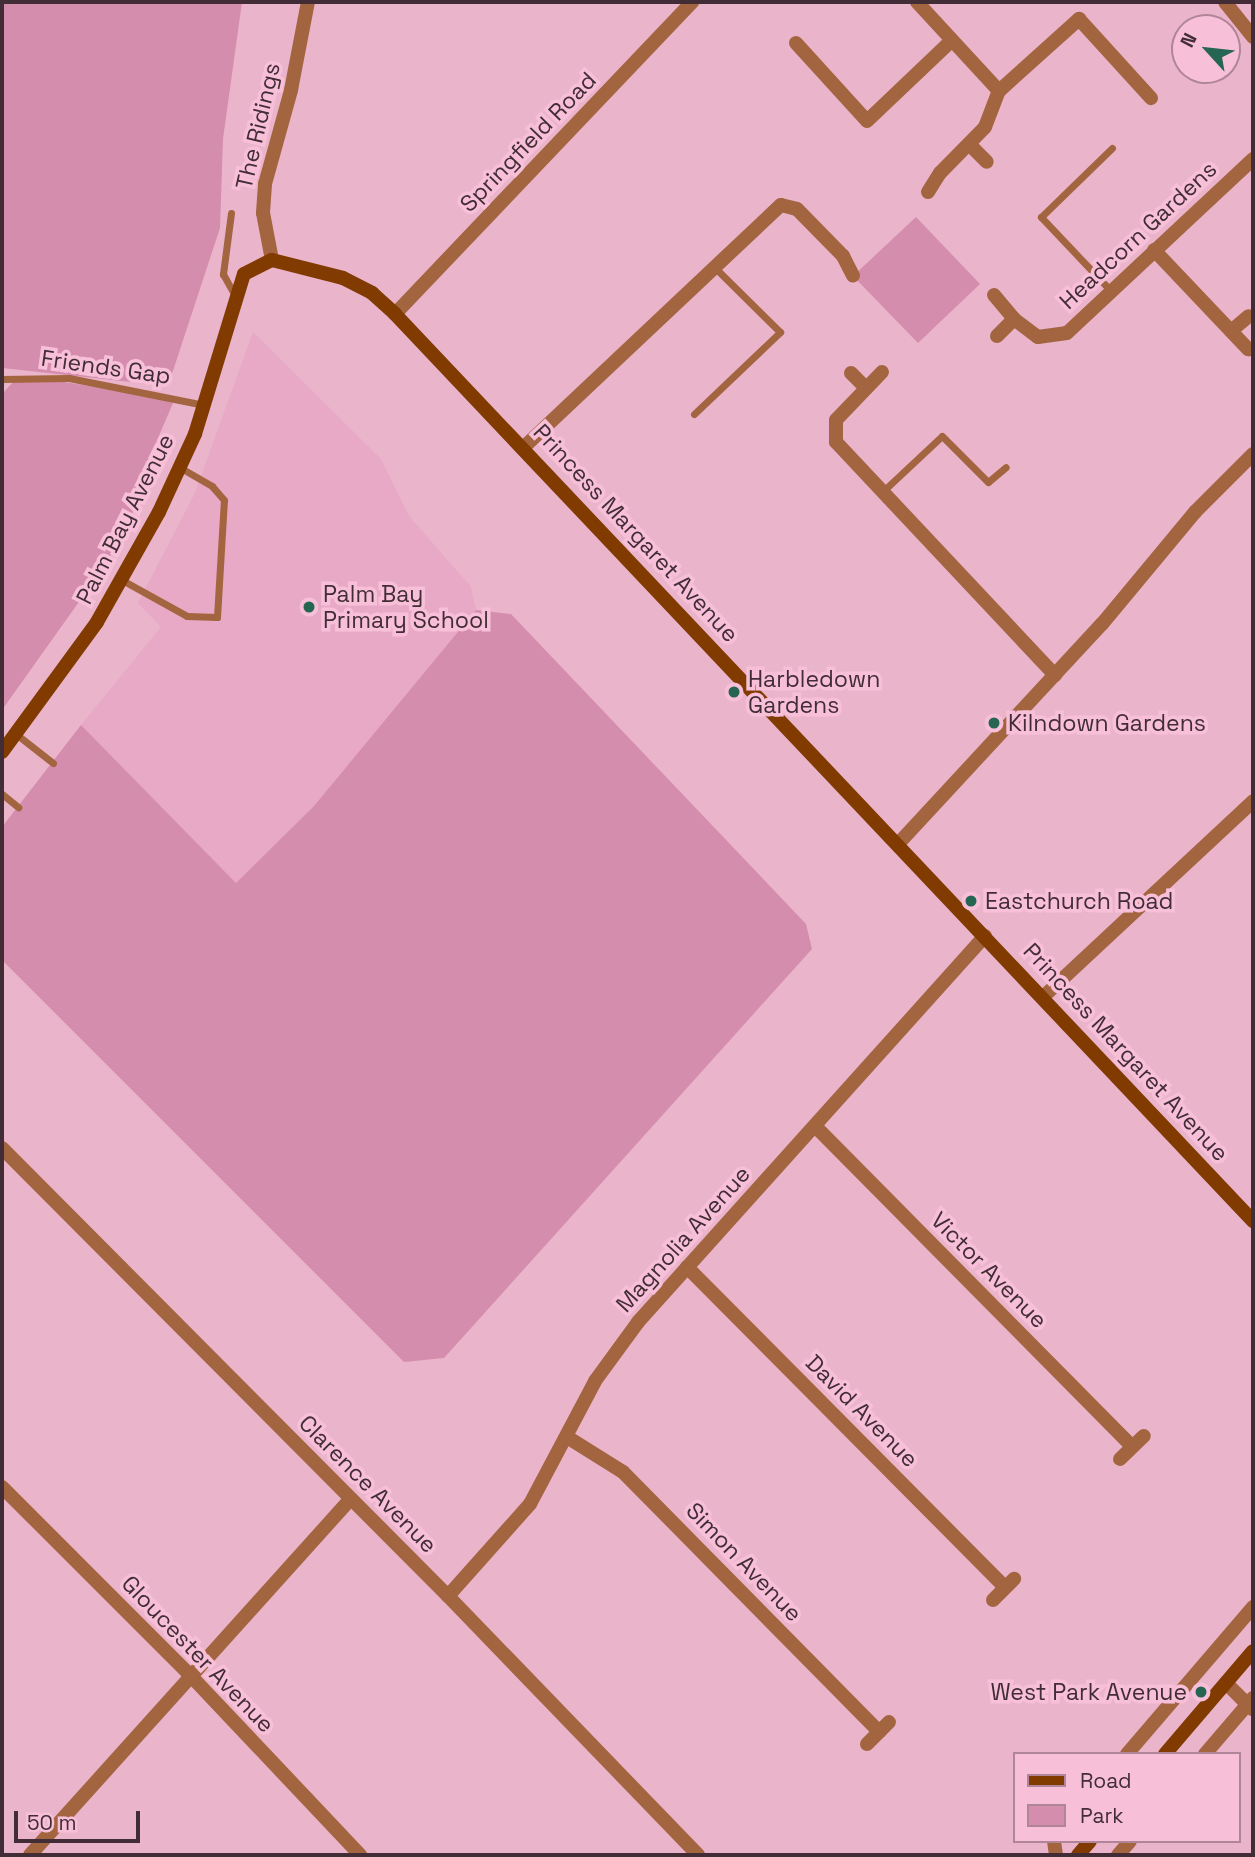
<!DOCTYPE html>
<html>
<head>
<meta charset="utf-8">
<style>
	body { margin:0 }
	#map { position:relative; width:1255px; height:1857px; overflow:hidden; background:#eab4cb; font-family:"Space Grotesk",sans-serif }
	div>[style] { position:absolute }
	.built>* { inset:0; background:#e7a9c5 }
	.green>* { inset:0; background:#d58dae }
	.service>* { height:7px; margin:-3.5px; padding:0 3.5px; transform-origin:3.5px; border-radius:3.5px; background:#a36540 }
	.minor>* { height:14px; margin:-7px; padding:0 7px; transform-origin:7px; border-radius:7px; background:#a36540 }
	.tertiary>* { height:14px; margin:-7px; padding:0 7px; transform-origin:7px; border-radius:7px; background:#a36540 }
	.secondary>* { height:14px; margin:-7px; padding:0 7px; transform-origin:7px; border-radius:7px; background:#813a00 }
	.dots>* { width:19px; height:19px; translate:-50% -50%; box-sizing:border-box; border:4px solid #f8c0d8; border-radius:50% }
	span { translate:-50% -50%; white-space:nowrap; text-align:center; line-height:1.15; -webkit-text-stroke:7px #f8c0d8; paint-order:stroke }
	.street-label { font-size:23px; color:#422d36 }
	.poi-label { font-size:23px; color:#422d36 }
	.left { translate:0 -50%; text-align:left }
	.right { translate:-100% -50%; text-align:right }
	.frame { position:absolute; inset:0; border:4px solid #422d36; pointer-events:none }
	.legend { position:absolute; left:1013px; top:1752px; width:228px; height:91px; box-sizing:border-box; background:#f8c0d8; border:2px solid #af8597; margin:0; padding:9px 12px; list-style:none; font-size:21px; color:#422d36 }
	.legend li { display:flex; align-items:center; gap:14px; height:35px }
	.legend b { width:35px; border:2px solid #af8597 }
	.north { position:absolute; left:1171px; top:14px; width:70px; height:70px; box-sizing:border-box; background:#f8c0d8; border:2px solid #af8597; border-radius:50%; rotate:297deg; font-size:19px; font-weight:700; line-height:28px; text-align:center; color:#422d36 }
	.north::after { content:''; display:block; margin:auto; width:24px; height:32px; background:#256552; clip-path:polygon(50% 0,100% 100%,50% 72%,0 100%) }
	.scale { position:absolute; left:14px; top:1811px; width:126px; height:32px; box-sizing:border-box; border:4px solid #422d36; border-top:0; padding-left:9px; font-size:21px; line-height:24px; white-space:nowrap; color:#422d36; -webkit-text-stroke:5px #f8c0d8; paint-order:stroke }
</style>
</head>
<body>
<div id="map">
	<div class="built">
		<i style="clip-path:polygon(253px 332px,381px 459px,409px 516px,471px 587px,476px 610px,314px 806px,236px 883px,81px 725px,161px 627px,138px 603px,195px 493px)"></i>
	</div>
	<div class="green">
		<i style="clip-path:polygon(2px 2px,242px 2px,223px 139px,220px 228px,168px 386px,2px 368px)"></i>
		<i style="clip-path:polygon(916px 217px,980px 284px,918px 343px,853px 276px)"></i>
		<i style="clip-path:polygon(51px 380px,166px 398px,173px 403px,131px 501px,137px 504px,108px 561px,2px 710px,2px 394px,13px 382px)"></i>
		<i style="clip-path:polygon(476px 610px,511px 614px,806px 924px,812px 949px,444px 1358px,404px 1362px,2px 960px,2px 827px,81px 725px,236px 883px,314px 806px)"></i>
	</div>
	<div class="service">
		<i style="left:231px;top:213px;width:62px;rotate:97.5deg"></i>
		<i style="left:223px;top:274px;width:25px;rotate:61deg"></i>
		<i style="left:1111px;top:291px;width:102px;rotate:-133.4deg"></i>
		<i style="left:1041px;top:217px;width:99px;rotate:-44.2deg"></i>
		<i style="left:2px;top:379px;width:67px;rotate:-0.9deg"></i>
		<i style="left:69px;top:378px;width:138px;rotate:11.3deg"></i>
		<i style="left:694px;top:414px;width:119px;rotate:-43.6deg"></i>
		<i style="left:780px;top:332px;width:91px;rotate:-135.4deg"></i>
		<i style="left:881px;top:493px;width:83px;rotate:-43.1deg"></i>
		<i style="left:942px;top:436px;width:65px;rotate:45deg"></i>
		<i style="left:988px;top:482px;width:23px;rotate:-40deg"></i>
		<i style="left:122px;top:580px;width:74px;rotate:29deg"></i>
		<i style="left:187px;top:616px;width:30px;rotate:2deg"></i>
		<i style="left:217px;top:617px;width:117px;rotate:-86.6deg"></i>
		<i style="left:224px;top:500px;width:18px;rotate:-131deg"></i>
		<i style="left:212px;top:486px;width:36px;rotate:-150deg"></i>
		<i style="left:16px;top:734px;width:47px;rotate:38.1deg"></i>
		<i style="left:2px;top:794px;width:21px;rotate:39deg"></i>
	</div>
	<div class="minor">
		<i style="left:917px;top:2px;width:121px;rotate:47.3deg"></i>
		<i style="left:796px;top:43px;width:105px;rotate:47.7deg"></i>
		<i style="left:867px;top:121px;width:117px;rotate:-43.6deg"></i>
		<i style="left:969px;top:144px;width:25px;rotate:45deg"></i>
		<i style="left:928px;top:192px;width:22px;rotate:-58deg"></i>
		<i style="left:940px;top:173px;width:64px;rotate:-45.6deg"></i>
		<i style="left:985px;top:127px;width:39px;rotate:-69deg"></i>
		<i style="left:999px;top:91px;width:108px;rotate:-42deg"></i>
		<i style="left:1079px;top:19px;width:107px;rotate:47.7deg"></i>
		<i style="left:1154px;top:250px;width:137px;rotate:46.5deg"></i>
		<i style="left:272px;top:260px;width:48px;rotate:-100.8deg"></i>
		<i style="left:263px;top:213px;width:29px;rotate:-86deg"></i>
		<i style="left:265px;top:184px;width:98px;rotate:-74.5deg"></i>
		<i style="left:291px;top:90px;width:90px;rotate:-79.1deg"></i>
		<i style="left:994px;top:295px;width:31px;rotate:50deg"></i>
		<i style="left:1014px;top:319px;width:30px;rotate:37deg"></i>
		<i style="left:1038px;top:337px;width:29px;rotate:-8deg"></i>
		<i style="left:1067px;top:333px;width:255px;rotate:-43.1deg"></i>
		<i style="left:1231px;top:331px;width:23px;rotate:-40deg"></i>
		<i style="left:997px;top:336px;width:24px;rotate:-45deg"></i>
		<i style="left:882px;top:372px;width:66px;rotate:133.8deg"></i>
		<i style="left:836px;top:420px;width:22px;rotate:90deg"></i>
		<i style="left:836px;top:442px;width:320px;rotate:46.8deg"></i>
		<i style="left:851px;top:373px;width:21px;rotate:45deg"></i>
		<i style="left:524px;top:447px;width:353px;rotate:-43.3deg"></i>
		<i style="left:781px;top:205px;width:16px;rotate:14deg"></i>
		<i style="left:797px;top:209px;width:66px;rotate:45.6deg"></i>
		<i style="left:843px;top:256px;width:22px;rotate:63deg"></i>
		<i style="left:1043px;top:997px;width:287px;rotate:-43deg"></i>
		<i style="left:815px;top:1126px;width:450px;rotate:45.3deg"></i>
		<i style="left:2px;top:1148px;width:632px;rotate:45.13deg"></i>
		<i style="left:448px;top:1596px;width:360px;rotate:46deg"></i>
		<i style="left:687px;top:1267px;width:451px;rotate:45.2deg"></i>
		<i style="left:567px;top:1437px;width:66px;rotate:32deg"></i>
		<i style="left:623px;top:1472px;width:365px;rotate:45.4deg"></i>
		<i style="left:1120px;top:1459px;width:33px;rotate:-44deg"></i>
		<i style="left:2px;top:1487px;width:266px;rotate:45deg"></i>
		<i style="left:190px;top:1675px;width:248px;rotate:46.6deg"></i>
		<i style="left:448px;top:1596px;width:123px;rotate:-48.3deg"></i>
		<i style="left:530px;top:1504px;width:139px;rotate:-62.1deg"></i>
		<i style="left:595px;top:1381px;width:73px;rotate:-53.9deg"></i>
		<i style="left:638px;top:1322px;width:519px;rotate:-48.05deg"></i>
		<i style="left:993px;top:1600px;width:30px;rotate:-45deg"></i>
		<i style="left:1226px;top:1683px;width:37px;rotate:45deg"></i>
		<i style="left:867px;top:1744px;width:31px;rotate:-45deg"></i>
		<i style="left:1127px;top:1754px;width:194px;rotate:-49.4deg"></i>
		<i style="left:1205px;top:1754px;width:74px;rotate:-49.4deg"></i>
		<i style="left:1054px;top:1841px;width:14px;rotate:82deg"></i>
		<i style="left:30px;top:1855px;width:479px;rotate:-48deg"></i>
		<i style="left:1118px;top:1855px;width:18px;rotate:-49deg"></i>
	</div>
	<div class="tertiary">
		<i style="left:1225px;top:2px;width:45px;rotate:51.3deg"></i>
		<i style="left:395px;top:314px;width:431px;rotate:-46.4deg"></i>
		<i style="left:898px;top:844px;width:300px;rotate:-47.2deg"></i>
		<i style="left:1102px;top:624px;width:146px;rotate:-50.3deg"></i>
		<i style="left:1195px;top:512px;width:82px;rotate:-45deg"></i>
	</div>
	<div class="secondary">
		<i style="left:2px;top:752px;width:161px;rotate:-53.8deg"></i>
		<i style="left:97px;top:622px;width:126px;rotate:-60.6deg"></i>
		<i style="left:159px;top:512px;width:86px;rotate:-65.2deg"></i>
		<i style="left:195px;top:434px;width:167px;rotate:-73deg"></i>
		<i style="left:244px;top:274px;width:31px;rotate:-27deg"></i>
		<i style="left:272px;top:260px;width:73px;rotate:14.2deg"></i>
		<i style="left:343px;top:278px;width:33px;rotate:27deg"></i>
		<i style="left:372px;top:293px;width:31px;rotate:42deg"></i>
		<i style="left:395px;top:314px;width:1249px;rotate:46.59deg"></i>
		<i style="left:1165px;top:1754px;width:135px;rotate:-49.5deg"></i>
		<i style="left:1078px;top:1855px;width:18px;rotate:-49deg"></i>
	</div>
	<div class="dots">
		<i style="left:309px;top:607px;background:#256552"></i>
		<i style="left:734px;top:692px;background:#256552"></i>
		<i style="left:994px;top:723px;background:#256552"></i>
		<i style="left:971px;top:901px;background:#256552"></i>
		<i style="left:1201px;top:1692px;background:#256552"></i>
	</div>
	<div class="street-label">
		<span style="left:258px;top:126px;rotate:-77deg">The Ridings</span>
		<span style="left:528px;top:142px;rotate:-46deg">Springfield Road</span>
		<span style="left:1138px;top:235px;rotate:-43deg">Headcorn Gardens</span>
		<span style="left:106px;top:367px;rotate:8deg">Friends Gap</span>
		<span style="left:125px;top:519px;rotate:-63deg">Palm Bay Avenue</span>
		<span style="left:636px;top:533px;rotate:47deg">Princess Margaret Avenue</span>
		<span style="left:1126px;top:1052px;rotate:47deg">Princess Margaret Avenue</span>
		<span style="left:683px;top:1239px;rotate:-48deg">Magnolia Avenue</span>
		<span style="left:989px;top:1270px;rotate:45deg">Victor Avenue</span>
		<span style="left:862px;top:1411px;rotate:45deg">David Avenue</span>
		<span style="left:368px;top:1484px;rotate:45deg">Clarence Avenue</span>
		<span style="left:744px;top:1562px;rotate:46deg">Simon Avenue</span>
		<span style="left:198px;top:1654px;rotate:46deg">Gloucester Avenue</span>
	</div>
	<div class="poi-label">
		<span class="left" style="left:323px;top:607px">Palm Bay<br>Primary School</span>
		<span class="left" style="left:748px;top:692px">Harbledown<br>Gardens</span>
		<span class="left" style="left:1008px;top:723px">Kilndown Gardens</span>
		<span class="left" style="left:985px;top:901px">Eastchurch Road</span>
		<span class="right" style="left:1187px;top:1692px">West Park Avenue</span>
	</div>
	<div class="frame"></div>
	<ul class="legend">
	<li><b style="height:9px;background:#813a00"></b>Road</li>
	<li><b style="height:19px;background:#d58dae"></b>Park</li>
	</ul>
	<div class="north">N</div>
	<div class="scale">50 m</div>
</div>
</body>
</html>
